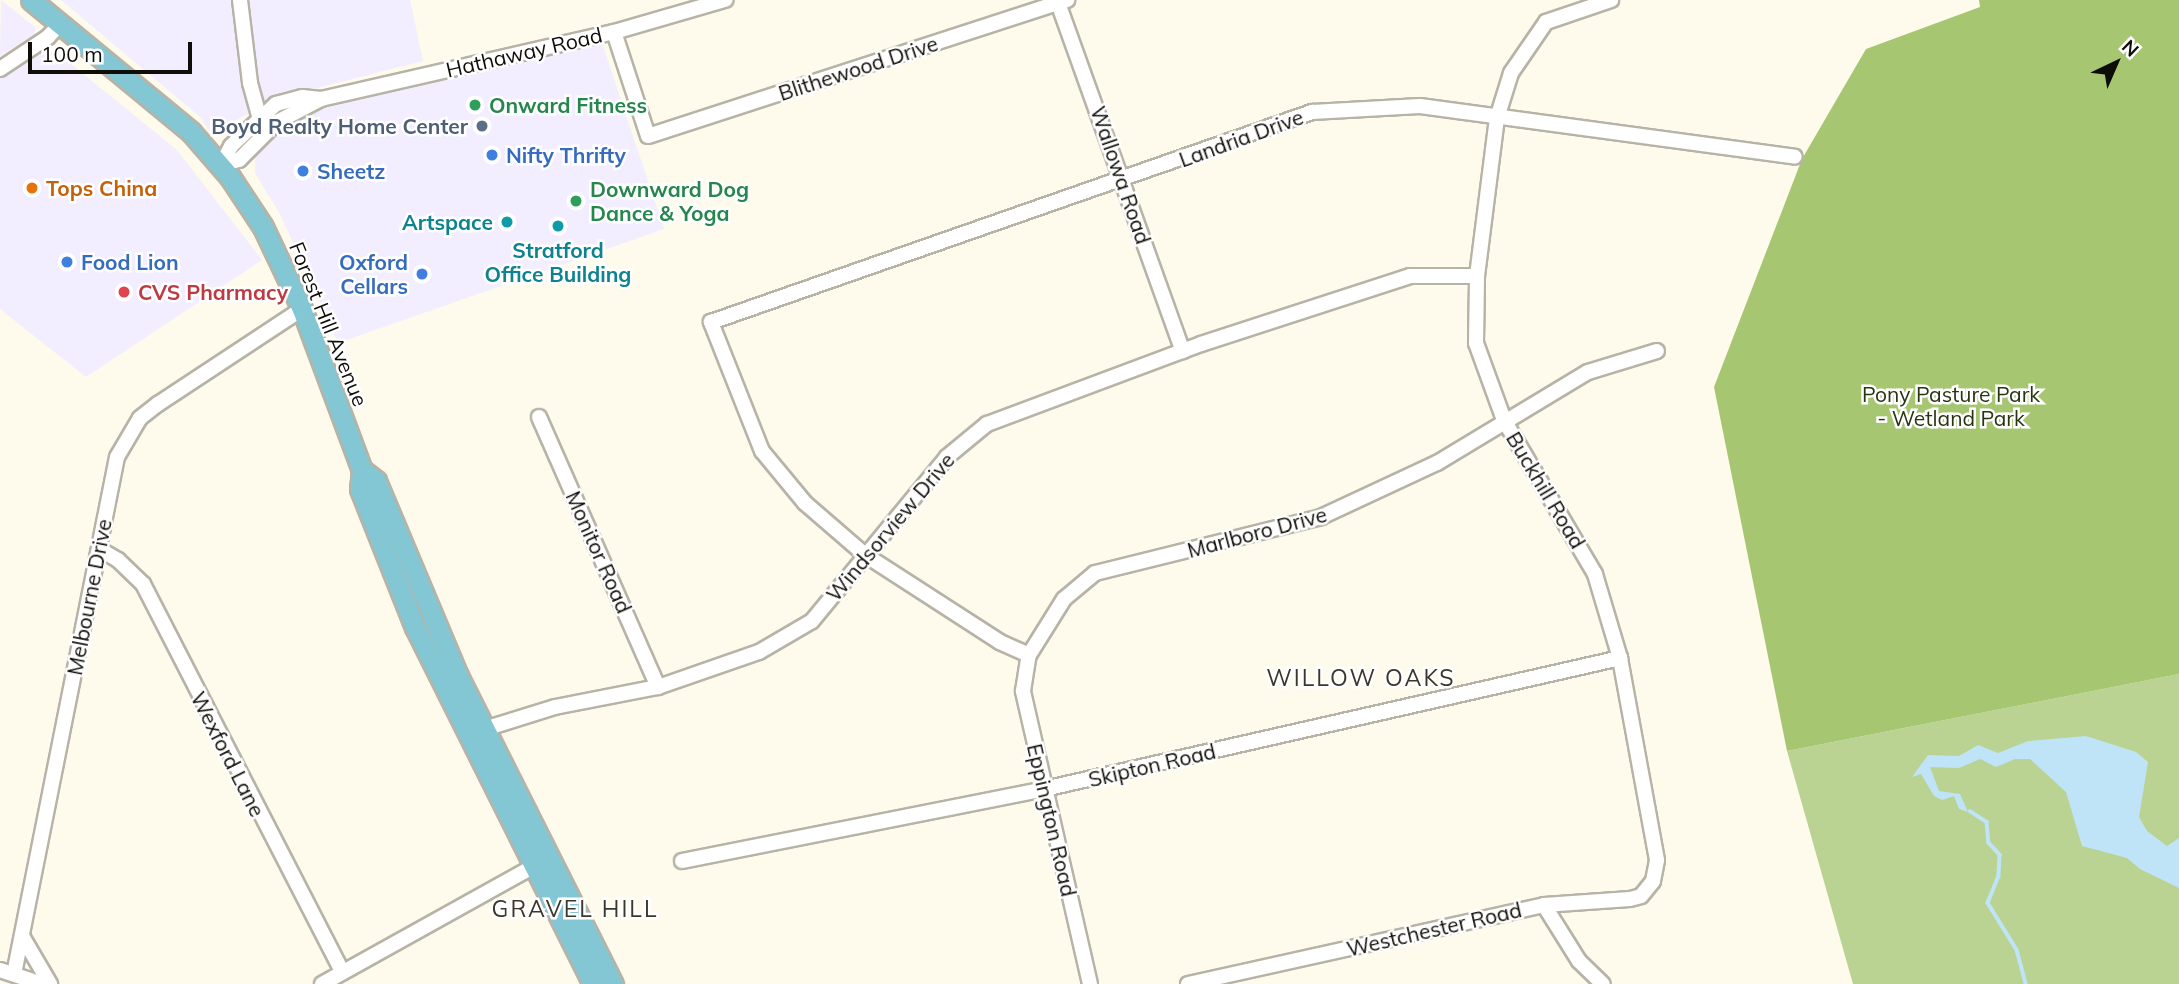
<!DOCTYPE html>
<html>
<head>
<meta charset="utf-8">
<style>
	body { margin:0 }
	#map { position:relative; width:2179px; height:984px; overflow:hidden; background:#fefaec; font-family:Mulish,sans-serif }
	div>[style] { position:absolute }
	.commercial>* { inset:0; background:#f2edff }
	.green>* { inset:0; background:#bad392 }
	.forest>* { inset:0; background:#a7c672 }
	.water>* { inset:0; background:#bfe4f7 }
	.stream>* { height:3.5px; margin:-1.75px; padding:0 1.75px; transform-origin:1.75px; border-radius:1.75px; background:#bfe4f7 }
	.roads { filter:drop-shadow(2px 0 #b7b3a6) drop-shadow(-2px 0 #b7b3a6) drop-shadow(0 2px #b7b3a6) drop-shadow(0 -2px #b7b3a6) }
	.minor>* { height:14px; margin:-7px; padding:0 7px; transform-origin:7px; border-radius:7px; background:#fff }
	.major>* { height:19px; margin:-9.5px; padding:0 9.5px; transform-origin:9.5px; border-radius:9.5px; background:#82c7d3 }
	.dots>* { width:19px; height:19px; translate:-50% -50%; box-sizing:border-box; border:4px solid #fff; border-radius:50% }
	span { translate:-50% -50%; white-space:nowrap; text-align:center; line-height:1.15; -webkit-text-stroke:5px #fff; paint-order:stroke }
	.street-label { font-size:21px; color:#0e0d08 }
	.leisure-label { font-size:21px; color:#27864d; font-weight:700 }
	.left { translate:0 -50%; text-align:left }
	.service-label { font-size:21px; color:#4e5e75; font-weight:700 }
	.right { translate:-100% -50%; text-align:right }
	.shop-label { font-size:21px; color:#366cbe; font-weight:700 }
	.food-label { font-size:21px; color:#c56008; font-weight:700 }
	.culture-label { font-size:21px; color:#0d838f; font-weight:700 }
	.health-label { font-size:21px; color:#be3a42; font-weight:700 }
	.park-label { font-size:21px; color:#293512 }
	.neighbourhood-label { font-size:23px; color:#3a372c; letter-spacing:2px }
	.north { position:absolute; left:2081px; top:28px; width:70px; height:70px; -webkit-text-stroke:5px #fff; paint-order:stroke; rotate:44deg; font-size:19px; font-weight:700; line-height:28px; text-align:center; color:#0e0d08 }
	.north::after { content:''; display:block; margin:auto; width:24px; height:32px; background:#0e0d08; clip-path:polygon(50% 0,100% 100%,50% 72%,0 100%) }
	.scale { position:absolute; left:28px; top:42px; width:164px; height:32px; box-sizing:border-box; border:4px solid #0e0d08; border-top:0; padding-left:9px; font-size:21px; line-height:24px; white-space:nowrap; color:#0e0d08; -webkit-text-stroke:5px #fff; paint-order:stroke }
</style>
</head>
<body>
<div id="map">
	<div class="commercial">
		<i style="clip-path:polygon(1px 0,35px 27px,35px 34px,0 56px)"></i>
		<i style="clip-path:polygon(61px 0,410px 0,423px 61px,274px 99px,212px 134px,199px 116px)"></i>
		<i style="clip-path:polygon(601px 40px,664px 229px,338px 343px,280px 214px,255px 173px,255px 158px,270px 135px,297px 115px)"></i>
		<i style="clip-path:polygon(41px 50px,60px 55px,177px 150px,262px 260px,86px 377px,0 309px,0 77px)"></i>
	</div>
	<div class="green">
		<i style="clip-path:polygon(2179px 674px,2179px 984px,1853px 984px,1787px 751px)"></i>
	</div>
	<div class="forest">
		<i style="clip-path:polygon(1979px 0,2179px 0,2179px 674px,1787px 751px,1714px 387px,1802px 159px,1866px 49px,1980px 7px)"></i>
	</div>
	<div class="water">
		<i style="clip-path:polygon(2086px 736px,2136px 752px,2148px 762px,2139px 817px,2147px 831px,2167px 846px,2179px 838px,2179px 888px,2140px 869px,2127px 858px,2082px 846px,2066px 792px,2030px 759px,2015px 759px,1996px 767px,1980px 759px,1959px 768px,1930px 767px,1939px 791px,1960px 794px,1968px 812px,1959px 809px,1954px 796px,1942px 800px,1934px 796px,1921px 774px,1912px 777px,1928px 755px,1959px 756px,1978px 745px,1998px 753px,2028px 741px)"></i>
	</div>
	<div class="stream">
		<i style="left:1970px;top:811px;width:20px;rotate:33deg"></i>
		<i style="left:1987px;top:822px;width:21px;rotate:85deg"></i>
		<i style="left:1989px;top:843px;width:16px;rotate:47deg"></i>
		<i style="left:2000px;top:855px;width:21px;rotate:93deg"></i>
		<i style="left:1999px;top:876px;width:29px;rotate:112deg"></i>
		<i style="left:1988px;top:903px;width:55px;rotate:58.3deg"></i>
		<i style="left:2017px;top:950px;width:35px;rotate:75deg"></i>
	</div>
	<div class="roads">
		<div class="minor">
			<i style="left:240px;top:0;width:84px;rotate:83.1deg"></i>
			<i style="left:250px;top:83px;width:53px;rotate:74.6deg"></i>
			<i style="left:1057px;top:0;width:373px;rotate:70.3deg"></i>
			<i style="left:614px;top:32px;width:109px;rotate:71.9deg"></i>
			<i style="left:648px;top:136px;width:441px;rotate:-18deg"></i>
			<i style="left:0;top:69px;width:58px;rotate:-33.7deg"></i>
			<i style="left:48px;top:37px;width:18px;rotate:-47deg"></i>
			<i style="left:221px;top:165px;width:21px;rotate:-62deg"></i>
			<i style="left:231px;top:146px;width:62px;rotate:-43deg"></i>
			<i style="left:276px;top:104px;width:27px;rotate:-15deg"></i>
			<i style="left:302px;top:97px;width:19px;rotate:6deg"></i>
			<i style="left:321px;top:99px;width:301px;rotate:-12.9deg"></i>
			<i style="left:614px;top:32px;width:116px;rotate:-16.1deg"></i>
			<i style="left:221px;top:165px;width:19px;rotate:-16deg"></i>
			<i style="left:239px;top:160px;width:54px;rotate:-45deg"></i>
			<i style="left:277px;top:122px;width:50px;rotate:-27.6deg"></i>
			<i style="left:539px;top:417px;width:295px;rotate:66.2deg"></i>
			<i style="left:99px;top:549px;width:22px;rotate:30deg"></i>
			<i style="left:118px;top:560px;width:35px;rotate:44deg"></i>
			<i style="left:143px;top:584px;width:436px;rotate:62.8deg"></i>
			<i style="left:1029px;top:655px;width:32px;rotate:-156deg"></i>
			<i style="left:1000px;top:642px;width:162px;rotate:-147.1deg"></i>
			<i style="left:864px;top:554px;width:78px;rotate:-139.2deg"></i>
			<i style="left:805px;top:503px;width:67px;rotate:-129.6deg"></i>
			<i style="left:762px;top:451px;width:139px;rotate:-111.6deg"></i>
			<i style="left:711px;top:322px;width:637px;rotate:-19.26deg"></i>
			<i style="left:1312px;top:112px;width:108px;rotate:-3.2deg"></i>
			<i style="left:1420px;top:106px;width:378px;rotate:7.7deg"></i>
			<i style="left:478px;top:731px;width:81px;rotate:-17.3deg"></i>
			<i style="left:555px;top:707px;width:105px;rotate:-11deg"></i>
			<i style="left:658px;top:687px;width:107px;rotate:-19.1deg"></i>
			<i style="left:759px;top:652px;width:61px;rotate:-30.3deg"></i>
			<i style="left:812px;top:621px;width:212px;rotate:-50.5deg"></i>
			<i style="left:947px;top:457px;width:52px;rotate:-39.5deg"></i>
			<i style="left:987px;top:424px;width:228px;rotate:-20.5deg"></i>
			<i style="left:1201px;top:344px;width:220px;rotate:-18deg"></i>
			<i style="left:1410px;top:276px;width:67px"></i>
			<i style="left:682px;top:861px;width:369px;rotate:-11.2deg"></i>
			<i style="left:1044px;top:789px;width:591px;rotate:-12.81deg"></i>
			<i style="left:1544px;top:905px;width:66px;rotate:58deg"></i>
			<i style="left:1579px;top:961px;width:33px;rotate:44deg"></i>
			<i style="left:22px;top:936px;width:56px;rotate:59.7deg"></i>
			<i style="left:0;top:970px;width:44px;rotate:18.4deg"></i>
			<i style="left:14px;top:974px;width:527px;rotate:-78.73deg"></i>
			<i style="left:117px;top:457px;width:45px;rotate:-59.5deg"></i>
			<i style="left:140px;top:418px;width:23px;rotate:-38deg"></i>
			<i style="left:158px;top:404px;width:173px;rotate:-33.4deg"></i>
			<i style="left:322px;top:984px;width:251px;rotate:-29.1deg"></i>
			<i style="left:1090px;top:984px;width:301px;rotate:-102.9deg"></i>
			<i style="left:1023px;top:691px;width:36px;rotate:-81deg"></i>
			<i style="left:1029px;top:655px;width:66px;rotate:-58deg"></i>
			<i style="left:1064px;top:599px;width:40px;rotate:-40deg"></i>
			<i style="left:1095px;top:573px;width:233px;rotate:-13.9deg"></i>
			<i style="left:1321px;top:517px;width:128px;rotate:-25deg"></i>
			<i style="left:1437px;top:463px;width:176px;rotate:-31.1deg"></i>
			<i style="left:1588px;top:372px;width:72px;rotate:-16.9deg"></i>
			<i style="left:1188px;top:984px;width:365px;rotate:-12.5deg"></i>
			<i style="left:1544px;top:905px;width:86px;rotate:-4deg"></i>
			<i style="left:1630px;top:899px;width:11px;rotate:-15deg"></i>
			<i style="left:1641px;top:896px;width:19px;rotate:-51deg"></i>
			<i style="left:1653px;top:881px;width:21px;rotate:-79deg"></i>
			<i style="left:1657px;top:860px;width:205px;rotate:-100.4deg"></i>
			<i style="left:1620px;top:658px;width:88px;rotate:-106.6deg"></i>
			<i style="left:1595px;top:574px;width:179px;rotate:-120.6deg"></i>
			<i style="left:1504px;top:420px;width:82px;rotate:-110deg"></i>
			<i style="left:1476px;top:343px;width:67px;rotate:-89.1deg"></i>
			<i style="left:1477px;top:276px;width:159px;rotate:-82.8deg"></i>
			<i style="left:1497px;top:118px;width:47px;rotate:-72.7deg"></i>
			<i style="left:1511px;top:73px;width:62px;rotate:-55.5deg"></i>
			<i style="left:1546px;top:22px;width:69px;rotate:-18.7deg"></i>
		</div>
		<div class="major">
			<i style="left:31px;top:0;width:207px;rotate:39.5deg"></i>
			<i style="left:191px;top:132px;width:60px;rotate:49.1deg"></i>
			<i style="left:230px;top:177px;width:60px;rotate:56.6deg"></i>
			<i style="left:263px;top:227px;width:91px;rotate:64.6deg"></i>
			<i style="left:302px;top:309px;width:172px;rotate:69.6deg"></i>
			<i style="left:362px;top:470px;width:19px;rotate:96deg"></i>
			<i style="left:360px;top:489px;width:149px;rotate:68.3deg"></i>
			<i style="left:415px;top:627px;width:399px;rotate:63.5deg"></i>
			<i style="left:362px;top:470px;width:18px;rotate:38deg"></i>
			<i style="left:376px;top:481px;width:212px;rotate:67.2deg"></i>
			<i style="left:458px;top:676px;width:345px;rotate:63.3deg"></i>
		</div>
	</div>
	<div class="dots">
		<i style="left:475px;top:105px;background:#2e9e5b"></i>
		<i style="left:482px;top:126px;background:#5c6f8a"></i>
		<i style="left:492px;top:155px;background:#3f7fe0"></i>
		<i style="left:303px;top:171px;background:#3f7fe0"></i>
		<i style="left:32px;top:188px;background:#e8710a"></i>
		<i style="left:576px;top:201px;background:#2e9e5b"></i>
		<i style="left:507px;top:222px;background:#0f9aa8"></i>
		<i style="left:558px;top:226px;background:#0f9aa8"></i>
		<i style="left:67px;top:262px;background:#3f7fe0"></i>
		<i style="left:422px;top:274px;background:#3f7fe0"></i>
		<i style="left:124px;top:292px;background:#e0444e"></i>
	</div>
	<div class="street-label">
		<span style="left:524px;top:52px;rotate:-13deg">Hathaway Road</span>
		<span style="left:858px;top:68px;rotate:-18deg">Blithewood Drive</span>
		<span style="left:1241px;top:138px;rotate:-20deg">Landria Drive</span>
		<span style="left:1121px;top:175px;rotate:71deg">Wallowa Road</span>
		<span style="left:329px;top:324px;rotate:68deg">Forest Hill Avenue</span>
		<span style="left:1546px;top:490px;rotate:59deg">Buckhill Road</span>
		<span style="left:890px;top:527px;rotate:-50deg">Windsorview Drive</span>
		<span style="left:1257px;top:532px;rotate:-15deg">Marlboro Drive</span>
		<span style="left:599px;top:552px;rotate:66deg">Monitor Road</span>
		<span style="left:89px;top:597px;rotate:-79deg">Melbourne Drive</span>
		<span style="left:228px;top:754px;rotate:63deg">Wexford Lane</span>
		<span style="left:1152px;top:765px;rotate:-13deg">Skipton Road</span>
		<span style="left:1052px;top:820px;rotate:77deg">Eppington Road</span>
		<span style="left:1434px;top:929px;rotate:-13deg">Westchester Road</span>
	</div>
	<div class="leisure-label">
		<span class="left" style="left:489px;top:105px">Onward Fitness</span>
		<span class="left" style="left:590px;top:201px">Downward Dog<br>Dance &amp; Yoga</span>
	</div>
	<div class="service-label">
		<span class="right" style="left:468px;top:126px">Boyd Realty Home Center</span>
	</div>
	<div class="shop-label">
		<span class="left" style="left:506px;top:155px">Nifty Thrifty</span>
		<span class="left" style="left:317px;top:171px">Sheetz</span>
		<span class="left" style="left:81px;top:262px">Food Lion</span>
		<span class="right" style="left:408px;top:274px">Oxford<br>Cellars</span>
	</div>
	<div class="food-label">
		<span class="left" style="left:46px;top:188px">Tops China</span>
	</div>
	<div class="culture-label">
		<span class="right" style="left:493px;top:222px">Artspace</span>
		<span style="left:558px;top:262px">Stratford<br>Office Building</span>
	</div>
	<div class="health-label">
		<span class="left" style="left:138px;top:292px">CVS Pharmacy</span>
	</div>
	<div class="park-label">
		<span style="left:1951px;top:406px">Pony Pasture Park<br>- Wetland Park</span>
	</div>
	<div class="neighbourhood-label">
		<span style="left:1361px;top:678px">WILLOW OAKS</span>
		<span style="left:575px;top:909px">GRAVEL HILL</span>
	</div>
	<div class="north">N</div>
	<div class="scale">100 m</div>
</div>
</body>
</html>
